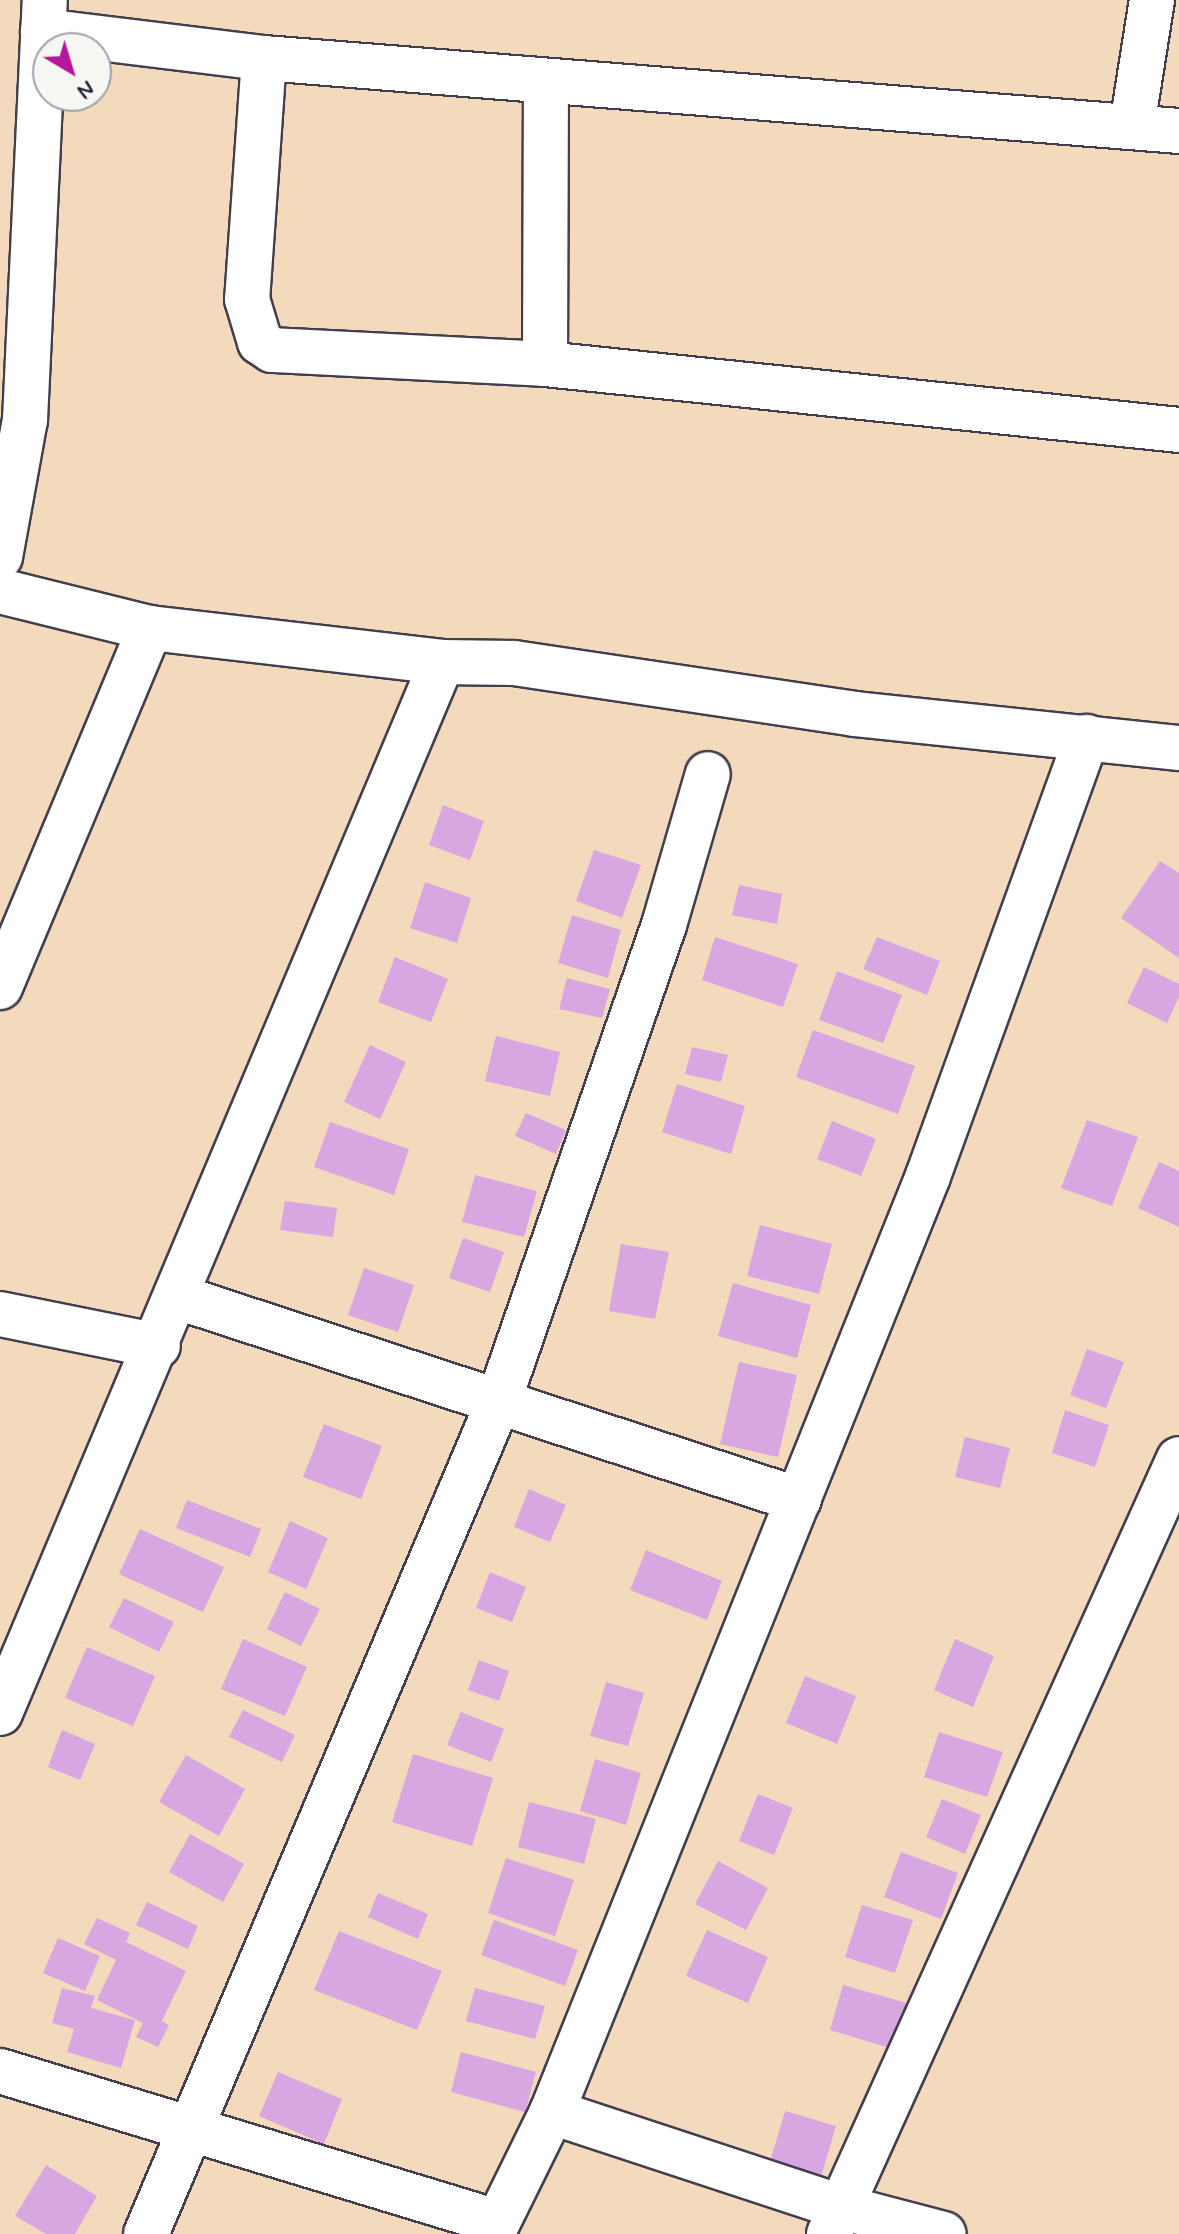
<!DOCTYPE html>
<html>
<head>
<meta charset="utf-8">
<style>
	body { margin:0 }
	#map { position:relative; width:1179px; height:2234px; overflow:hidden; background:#f4dabc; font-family:Mynerve,sans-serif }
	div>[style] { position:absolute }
	.building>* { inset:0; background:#d8a6e1 }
	.roads { filter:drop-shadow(2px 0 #423e4e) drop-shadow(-2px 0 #423e4e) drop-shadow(0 2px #423e4e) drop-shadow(0 -2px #423e4e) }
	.minor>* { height:44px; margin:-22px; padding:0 22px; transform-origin:22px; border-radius:22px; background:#fff }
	span { translate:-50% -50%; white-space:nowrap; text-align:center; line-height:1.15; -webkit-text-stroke:8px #f6f6f2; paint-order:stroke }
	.north { position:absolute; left:32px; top:32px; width:80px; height:80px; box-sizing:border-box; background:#f6f6f2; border:2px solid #a1a1a9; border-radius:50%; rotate:142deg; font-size:22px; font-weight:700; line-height:32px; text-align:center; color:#22223b }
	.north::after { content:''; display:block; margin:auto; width:28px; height:36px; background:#b5179e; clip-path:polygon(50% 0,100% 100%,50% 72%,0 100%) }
</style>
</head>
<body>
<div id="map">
	<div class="building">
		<i style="clip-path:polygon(443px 805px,484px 821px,470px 860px,429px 845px)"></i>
		<i style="clip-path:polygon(594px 850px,641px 865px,622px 918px,576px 901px)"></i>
		<i style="clip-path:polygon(1160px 861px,1179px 873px,1179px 958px,1121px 918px)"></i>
		<i style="clip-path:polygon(425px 882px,471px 898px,457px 943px,410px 928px)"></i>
		<i style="clip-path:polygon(739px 885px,782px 894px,777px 924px,732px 915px)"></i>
		<i style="clip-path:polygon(572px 915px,621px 930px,608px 978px,558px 963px)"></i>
		<i style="clip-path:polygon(715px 937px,798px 964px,783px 1007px,702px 980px)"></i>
		<i style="clip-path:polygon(877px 937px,940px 961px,927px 995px,863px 969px)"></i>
		<i style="clip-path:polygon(395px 957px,448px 979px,431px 1022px,378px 1002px)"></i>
		<i style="clip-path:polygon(1144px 967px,1179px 984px,1179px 997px,1167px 1023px,1127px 1003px)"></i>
		<i style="clip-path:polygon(837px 971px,902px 995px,883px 1043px,819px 1020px)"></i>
		<i style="clip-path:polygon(567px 978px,610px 989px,602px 1018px,559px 1009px)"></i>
		<i style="clip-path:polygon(813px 1030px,915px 1066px,898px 1114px,796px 1077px)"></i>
		<i style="clip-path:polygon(496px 1036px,560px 1052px,550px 1096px,485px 1081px)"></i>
		<i style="clip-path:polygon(370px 1045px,406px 1062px,380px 1119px,344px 1102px)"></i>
		<i style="clip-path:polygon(692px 1047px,728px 1055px,721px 1082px,685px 1074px)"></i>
		<i style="clip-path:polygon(677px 1084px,745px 1106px,731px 1154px,662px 1132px)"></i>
		<i style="clip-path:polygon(526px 1113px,566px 1130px,556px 1154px,515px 1136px)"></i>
		<i style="clip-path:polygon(1087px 1120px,1138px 1137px,1112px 1206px,1061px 1188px)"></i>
		<i style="clip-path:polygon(832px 1121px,876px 1139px,861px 1176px,817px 1159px)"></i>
		<i style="clip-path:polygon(330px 1122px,409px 1149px,394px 1195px,314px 1167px)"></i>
		<i style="clip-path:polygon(1159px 1162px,1179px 1171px,1179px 1227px,1138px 1208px)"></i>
		<i style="clip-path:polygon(475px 1175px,537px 1191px,524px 1237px,462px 1222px)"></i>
		<i style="clip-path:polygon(285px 1201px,337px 1208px,333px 1237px,280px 1230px)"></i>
		<i style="clip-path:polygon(760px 1225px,832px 1244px,819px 1294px,747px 1276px)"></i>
		<i style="clip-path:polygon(463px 1238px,504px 1252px,490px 1292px,449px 1278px)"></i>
		<i style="clip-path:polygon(621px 1244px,669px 1252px,655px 1319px,609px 1311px)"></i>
		<i style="clip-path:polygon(364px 1268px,414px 1285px,398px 1332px,348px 1315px)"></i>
		<i style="clip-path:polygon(733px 1283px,811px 1305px,797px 1358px,718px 1336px)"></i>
		<i style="clip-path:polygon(1087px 1349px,1124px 1362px,1106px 1408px,1070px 1395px)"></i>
		<i style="clip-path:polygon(739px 1362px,797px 1375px,778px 1457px,720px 1444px)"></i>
		<i style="clip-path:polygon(1065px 1410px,1109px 1425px,1095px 1467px,1052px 1453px)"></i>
		<i style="clip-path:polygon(324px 1424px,382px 1446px,361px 1499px,303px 1477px)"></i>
		<i style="clip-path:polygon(965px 1437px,1010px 1448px,1000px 1488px,955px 1477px)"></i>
		<i style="clip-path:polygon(529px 1489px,566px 1505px,550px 1542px,514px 1527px)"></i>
		<i style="clip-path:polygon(187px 1500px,261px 1529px,250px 1557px,176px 1528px)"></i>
		<i style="clip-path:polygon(290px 1521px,328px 1538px,306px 1589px,268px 1572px)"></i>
		<i style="clip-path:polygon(140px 1529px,224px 1567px,203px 1612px,119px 1574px)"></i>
		<i style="clip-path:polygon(646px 1550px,722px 1581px,707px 1620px,630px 1590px)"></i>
		<i style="clip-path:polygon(490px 1572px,526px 1587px,512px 1622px,476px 1608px)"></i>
		<i style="clip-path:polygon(285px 1592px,320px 1609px,301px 1646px,267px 1629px)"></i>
		<i style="clip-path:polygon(124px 1598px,174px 1622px,159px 1652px,109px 1627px)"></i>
		<i style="clip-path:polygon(243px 1639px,307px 1667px,285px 1716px,221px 1689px)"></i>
		<i style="clip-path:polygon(955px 1639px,994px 1656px,973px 1707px,934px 1690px)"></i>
		<i style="clip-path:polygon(87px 1647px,155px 1676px,133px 1726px,65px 1698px)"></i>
		<i style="clip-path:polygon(479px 1660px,509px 1671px,499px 1701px,468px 1690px)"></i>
		<i style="clip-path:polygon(805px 1676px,856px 1696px,837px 1744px,786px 1723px)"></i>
		<i style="clip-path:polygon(606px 1682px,644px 1693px,628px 1746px,590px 1736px)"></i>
		<i style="clip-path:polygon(243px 1710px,295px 1735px,282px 1762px,229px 1737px)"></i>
		<i style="clip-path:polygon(461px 1712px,504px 1729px,491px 1762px,447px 1745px)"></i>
		<i style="clip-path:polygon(62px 1730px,95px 1744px,80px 1780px,48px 1767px)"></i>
		<i style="clip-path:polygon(939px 1732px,1003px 1752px,987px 1797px,924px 1777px)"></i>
		<i style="clip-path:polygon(413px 1754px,493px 1778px,472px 1846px,392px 1822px)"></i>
		<i style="clip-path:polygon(186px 1755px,245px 1789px,219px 1836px,159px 1802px)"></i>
		<i style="clip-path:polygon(595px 1759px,641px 1773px,626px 1825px,580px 1811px)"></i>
		<i style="clip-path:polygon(758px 1794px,793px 1808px,774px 1855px,739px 1841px)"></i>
		<i style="clip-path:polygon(942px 1799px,981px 1815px,965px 1854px,926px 1837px)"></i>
		<i style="clip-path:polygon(529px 1802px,596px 1819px,584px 1864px,518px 1847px)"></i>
		<i style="clip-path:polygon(190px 1834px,244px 1864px,223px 1902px,169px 1872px)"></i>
		<i style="clip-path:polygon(901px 1852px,958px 1873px,941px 1919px,884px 1897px)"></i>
		<i style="clip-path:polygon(506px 1858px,574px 1880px,555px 1936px,488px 1913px)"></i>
		<i style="clip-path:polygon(718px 1861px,768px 1888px,746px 1930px,695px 1904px)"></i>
		<i style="clip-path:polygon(378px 1893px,428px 1914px,418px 1939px,368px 1917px)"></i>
		<i style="clip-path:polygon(147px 1902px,198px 1926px,188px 1949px,136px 1925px)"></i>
		<i style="clip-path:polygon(862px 1905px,913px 1920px,895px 1973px,845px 1957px)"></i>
		<i style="clip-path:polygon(97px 1918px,130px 1933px,126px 1942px,186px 1971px,162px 2021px,169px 2025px,158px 2047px,136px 2037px,143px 2023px,97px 2000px,116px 1960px,84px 1944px)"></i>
		<i style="clip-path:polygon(494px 1920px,578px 1950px,565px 1986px,481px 1955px)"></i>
		<i style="clip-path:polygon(707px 1930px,768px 1957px,748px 2003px,686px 1976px)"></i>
		<i style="clip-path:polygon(339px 1931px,442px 1971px,417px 2030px,314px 1990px)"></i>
		<i style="clip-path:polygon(58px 1938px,100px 1956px,85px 1991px,43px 1973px)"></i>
		<i style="clip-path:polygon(843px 1985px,907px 2003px,893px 2049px,830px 2030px)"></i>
		<i style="clip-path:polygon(62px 1988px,95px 1996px,91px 2008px,135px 2020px,121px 2068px,67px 2052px,74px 2029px,52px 2023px)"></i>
		<i style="clip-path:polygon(475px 1988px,545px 2006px,535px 2039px,466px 2021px)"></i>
		<i style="clip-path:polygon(461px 2052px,536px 2072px,525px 2112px,451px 2092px)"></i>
		<i style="clip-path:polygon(278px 2072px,342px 2099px,324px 2144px,259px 2116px)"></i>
		<i style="clip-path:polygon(785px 2111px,836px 2126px,819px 2184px,768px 2169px)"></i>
		<i style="clip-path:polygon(46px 2165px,97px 2196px,75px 2234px,46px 2234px,15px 2216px)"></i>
	</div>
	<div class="roads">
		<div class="minor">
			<i style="left:43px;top:31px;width:223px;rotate:7deg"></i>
			<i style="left:264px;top:58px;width:918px;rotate:4.56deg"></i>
			<i style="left:264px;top:58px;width:242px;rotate:94deg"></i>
			<i style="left:247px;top:299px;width:45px;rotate:73.2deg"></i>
			<i style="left:260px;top:342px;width:14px;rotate:34deg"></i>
			<i style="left:272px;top:350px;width:273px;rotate:2.9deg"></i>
			<i style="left:545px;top:364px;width:637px;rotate:5.94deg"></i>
			<i style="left:1132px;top:126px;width:128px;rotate:-81deg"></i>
			<i style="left:545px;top:364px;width:283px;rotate:-89.8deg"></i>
			<i style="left:0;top:557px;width:139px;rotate:-79.7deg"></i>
			<i style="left:25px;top:420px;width:420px;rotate:-87.3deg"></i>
			<i style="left:0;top:591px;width:154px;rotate:13.9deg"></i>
			<i style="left:150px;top:628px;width:294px;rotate:6.6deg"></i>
			<i style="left:442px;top:662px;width:72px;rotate:0.8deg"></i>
			<i style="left:514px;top:663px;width:344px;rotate:8.5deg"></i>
			<i style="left:854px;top:714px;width:327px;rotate:6deg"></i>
			<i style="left:0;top:987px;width:389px;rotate:-67.3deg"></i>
			<i style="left:178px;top:1297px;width:653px;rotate:18.1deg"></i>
			<i style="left:0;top:1314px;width:161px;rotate:11.4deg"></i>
			<i style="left:0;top:1713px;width:1140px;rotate:-67.19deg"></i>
			<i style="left:0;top:2071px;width:519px;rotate:16.9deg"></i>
			<i style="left:552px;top:2112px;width:304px;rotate:18.2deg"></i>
			<i style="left:841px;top:2207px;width:106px;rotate:14.7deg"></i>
			<i style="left:146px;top:2234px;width:902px;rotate:-67.04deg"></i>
			<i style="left:498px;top:1403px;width:506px;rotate:-70.85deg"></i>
			<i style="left:664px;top:925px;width:157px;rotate:-73.8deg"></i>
			<i style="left:492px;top:2234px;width:136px;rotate:-63.8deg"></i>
			<i style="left:552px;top:2112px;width:1009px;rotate:-68.11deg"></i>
			<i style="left:928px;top:1176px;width:467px;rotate:-70.1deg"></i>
			<i style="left:829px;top:2234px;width:850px;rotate:-65.7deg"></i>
		</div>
	</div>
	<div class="north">N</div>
</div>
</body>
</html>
